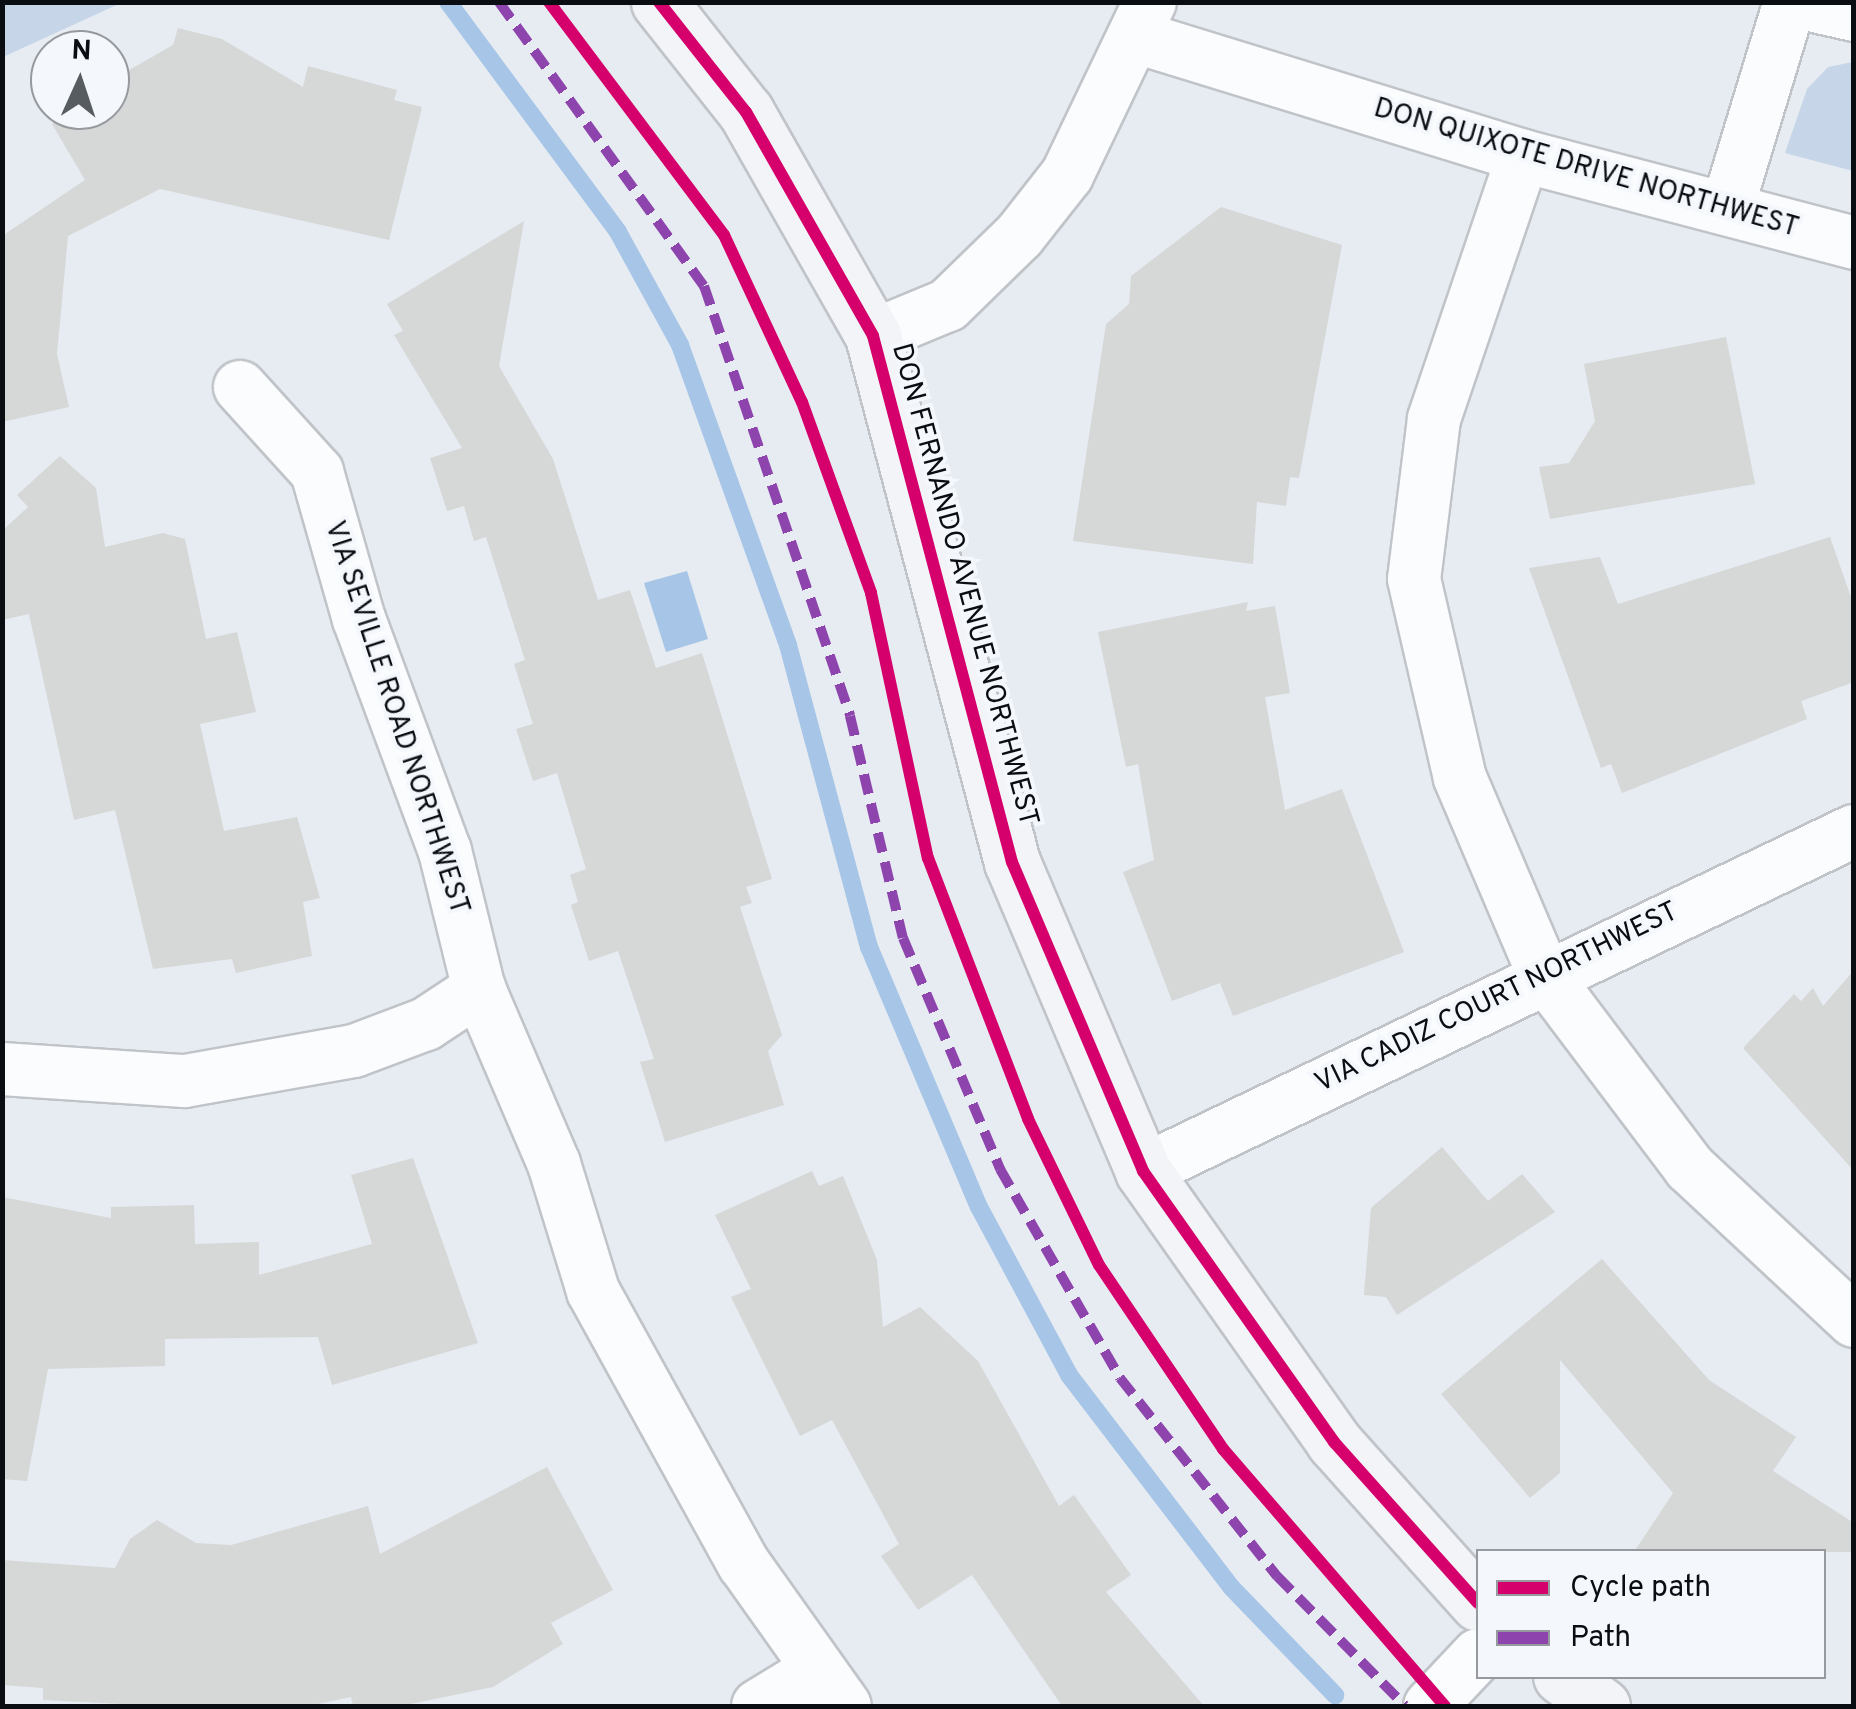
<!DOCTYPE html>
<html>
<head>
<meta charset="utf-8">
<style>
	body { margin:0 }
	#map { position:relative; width:1856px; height:1709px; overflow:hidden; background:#e6ecf2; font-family:Overpass,sans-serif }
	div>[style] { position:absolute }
	.green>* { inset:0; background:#c6d5e8 }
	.water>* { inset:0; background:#a7c5e7 }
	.stream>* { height:18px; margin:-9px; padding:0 9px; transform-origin:9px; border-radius:9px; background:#a7c5e7 }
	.building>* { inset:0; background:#d6d7d7 }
	.path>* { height:6px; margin-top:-3px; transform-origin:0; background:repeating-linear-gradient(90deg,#cbcdce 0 5px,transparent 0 10px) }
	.roads { filter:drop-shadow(2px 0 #c0c4c9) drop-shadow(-2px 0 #c0c4c9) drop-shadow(0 2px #c0c4c9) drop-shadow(0 -2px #c0c4c9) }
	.street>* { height:52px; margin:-26px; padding:0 26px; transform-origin:26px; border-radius:26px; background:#fbfcfd }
	.secondary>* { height:55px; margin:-27.5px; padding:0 27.5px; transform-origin:27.5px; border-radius:27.5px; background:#f2f4f8 }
	.quiet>* { height:10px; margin-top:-5px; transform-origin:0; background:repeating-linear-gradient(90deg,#8e44ad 0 20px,transparent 0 30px) }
	.cycleway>* { height:12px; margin:-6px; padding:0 6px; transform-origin:6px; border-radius:6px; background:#d6006c }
	span { translate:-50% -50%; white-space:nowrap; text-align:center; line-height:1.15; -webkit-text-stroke:8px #f4f8fd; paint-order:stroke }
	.street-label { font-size:28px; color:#0a0e12 }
	.frame { position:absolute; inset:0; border:5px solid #0a0e12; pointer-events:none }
	.legend { position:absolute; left:1476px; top:1549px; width:350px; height:130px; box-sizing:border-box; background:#f4f8fd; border:2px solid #969a9f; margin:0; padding:12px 18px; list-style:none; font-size:30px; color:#0a0e12 }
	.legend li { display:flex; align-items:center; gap:20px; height:50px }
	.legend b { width:50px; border:2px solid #969a9f }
	.north { position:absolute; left:30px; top:30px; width:100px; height:100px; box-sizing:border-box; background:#f4f8fd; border:2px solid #969a9f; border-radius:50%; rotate:3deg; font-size:28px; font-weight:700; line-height:40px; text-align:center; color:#0a0e12 }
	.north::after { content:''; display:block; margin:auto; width:35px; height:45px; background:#575c60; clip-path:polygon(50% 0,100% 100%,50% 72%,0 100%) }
</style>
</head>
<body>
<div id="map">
	<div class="green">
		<i style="clip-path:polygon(3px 2px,121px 2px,121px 3px,3px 57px)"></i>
		<i style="clip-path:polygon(1853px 62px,1853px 171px,1785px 153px,1807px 89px,1828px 67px)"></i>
	</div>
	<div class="water">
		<i style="clip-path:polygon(687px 571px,708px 639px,666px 652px,644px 583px)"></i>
	</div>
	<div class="stream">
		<i style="left:448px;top:2px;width:286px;rotate:53.5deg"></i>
		<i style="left:618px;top:232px;width:129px;rotate:61.2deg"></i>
		<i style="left:680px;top:345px;width:319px;rotate:70.2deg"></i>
		<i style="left:788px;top:645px;width:313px;rotate:75deg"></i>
		<i style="left:869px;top:947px;width:282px;rotate:67.1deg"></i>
		<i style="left:979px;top:1207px;width:191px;rotate:61.8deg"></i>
		<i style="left:1069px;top:1375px;width:268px;rotate:52.6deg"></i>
		<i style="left:1232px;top:1588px;width:149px;rotate:46.1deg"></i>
	</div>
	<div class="building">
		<i style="clip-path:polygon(178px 28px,222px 39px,303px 87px,308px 66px,397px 90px,394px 100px,422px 107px,389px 240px,160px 189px,68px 236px,57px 354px,69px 407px,2px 422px,2px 236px,85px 180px,52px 124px,77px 110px,110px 110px,110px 81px,173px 45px)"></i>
		<i style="clip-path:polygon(1221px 207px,1342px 245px,1299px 478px,1290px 477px,1286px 506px,1257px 502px,1253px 564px,1073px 541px,1106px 324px,1129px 304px,1131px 276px)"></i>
		<i style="clip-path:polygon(524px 221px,499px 366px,553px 459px,598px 600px,630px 590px,656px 668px,702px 653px,772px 879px,746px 887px,752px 903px,740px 907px,782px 1035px,768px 1051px,784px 1105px,665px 1142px,640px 1062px,654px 1059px,618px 951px,589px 961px,571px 905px,578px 902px,570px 875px,586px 869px,557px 773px,533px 781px,516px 729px,533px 724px,514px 664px,525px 660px,486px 537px,474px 541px,464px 506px,447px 511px,430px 458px,462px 448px,394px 335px,403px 331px,387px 304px)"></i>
		<i style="clip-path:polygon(1726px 337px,1755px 484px,1550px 519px,1539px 467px,1569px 463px,1595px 421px,1584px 364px)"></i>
		<i style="clip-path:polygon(60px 456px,96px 488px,105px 547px,163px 533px,185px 539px,206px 639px,237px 632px,256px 712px,200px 724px,224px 831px,297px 817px,320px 898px,303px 902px,312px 956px,236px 973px,232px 959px,153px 969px,115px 810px,74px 820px,29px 614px,2px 620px,2px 531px,28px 507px,17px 495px)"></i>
		<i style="clip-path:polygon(1830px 537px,1854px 606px,1854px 682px,1801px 701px,1807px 719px,1622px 793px,1611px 764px,1601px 768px,1529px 568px,1600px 557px,1618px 604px)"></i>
		<i style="clip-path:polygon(1248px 602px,1246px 611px,1275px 606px,1290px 693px,1265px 697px,1285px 810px,1342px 789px,1404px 952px,1233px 1016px,1220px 983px,1172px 1001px,1123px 872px,1154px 860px,1138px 764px,1126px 767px,1098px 632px)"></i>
		<i style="clip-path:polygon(1854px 970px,1854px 1171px,1743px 1048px,1794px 994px,1801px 1001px,1813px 988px,1823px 1006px)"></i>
		<i style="clip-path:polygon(1442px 1147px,1488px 1201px,1522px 1174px,1555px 1212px,1397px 1315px,1386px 1297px,1364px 1295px,1371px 1208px)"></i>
		<i style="clip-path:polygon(413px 1158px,478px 1343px,332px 1385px,318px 1337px,165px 1339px,165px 1366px,48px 1369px,27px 1481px,2px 1479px,2px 1197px,111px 1218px,111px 1207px,194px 1205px,195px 1244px,259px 1242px,259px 1275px,372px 1244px,351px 1175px)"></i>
		<i style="clip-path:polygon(812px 1171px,819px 1186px,843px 1176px,877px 1260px,883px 1327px,920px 1307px,978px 1361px,1059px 1506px,1074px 1495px,1131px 1575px,1106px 1592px,1204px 1706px,1062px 1706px,972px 1575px,918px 1610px,881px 1556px,899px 1544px,832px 1420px,800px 1436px,731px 1297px,751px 1289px,715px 1215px)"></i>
		<i style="clip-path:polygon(1602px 1259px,1709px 1380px,1796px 1437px,1773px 1471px,1854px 1523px,1854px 1552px,1634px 1552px,1673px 1493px,1560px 1360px,1560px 1473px,1530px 1498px,1441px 1394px)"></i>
		<i style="clip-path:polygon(547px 1467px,613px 1590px,551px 1623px,563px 1644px,493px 1687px,401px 1706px,353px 1706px,351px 1697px,309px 1706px,159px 1706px,43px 1700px,43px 1688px,2px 1685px,2px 1560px,115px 1568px,130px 1539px,157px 1520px,196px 1543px,231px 1545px,368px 1506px,380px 1554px)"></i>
	</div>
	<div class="path">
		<i style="left:2px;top:3px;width:1px;rotate:-45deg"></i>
	</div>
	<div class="roads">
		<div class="street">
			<i style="left:1797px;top:2px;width:58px;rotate:12.8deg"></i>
			<i style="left:1140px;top:38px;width:401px;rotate:17.1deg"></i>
			<i style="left:1523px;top:156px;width:342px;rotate:14.7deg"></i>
			<i style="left:1523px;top:156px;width:278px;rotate:108.7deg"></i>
			<i style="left:1434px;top:419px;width:161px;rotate:97.1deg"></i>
			<i style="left:1414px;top:579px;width:204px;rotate:77deg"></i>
			<i style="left:1460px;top:778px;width:212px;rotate:66.9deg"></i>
			<i style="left:1543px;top:973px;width:244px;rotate:53deg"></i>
			<i style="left:1690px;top:1168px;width:224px;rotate:43deg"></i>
			<i style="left:1727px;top:209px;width:216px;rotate:-73.1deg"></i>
			<i style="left:873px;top:336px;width:81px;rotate:-22.5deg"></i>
			<i style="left:948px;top:305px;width:99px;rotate:-44.2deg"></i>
			<i style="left:1019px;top:236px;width:78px;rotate:-51.8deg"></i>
			<i style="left:1067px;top:175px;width:192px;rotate:-64.4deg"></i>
			<i style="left:240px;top:387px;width:115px;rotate:47.8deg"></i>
			<i style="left:317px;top:472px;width:153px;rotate:74.1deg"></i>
			<i style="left:359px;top:619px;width:247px;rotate:69.7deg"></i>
			<i style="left:445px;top:851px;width:142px;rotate:76.2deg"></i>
			<i style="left:479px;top:989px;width:190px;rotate:66.8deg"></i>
			<i style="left:554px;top:1164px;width:133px;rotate:72.9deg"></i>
			<i style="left:593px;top:1291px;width:312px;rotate:61.1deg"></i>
			<i style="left:744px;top:1564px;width:174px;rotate:54.6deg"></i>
			<i style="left:2px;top:1069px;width:183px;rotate:3.8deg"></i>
			<i style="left:185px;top:1081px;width:172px;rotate:-10.1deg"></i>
			<i style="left:354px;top:1051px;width:77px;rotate:-20.6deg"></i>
			<i style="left:426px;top:1024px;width:64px;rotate:-33.4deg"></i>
			<i style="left:1143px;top:1171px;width:788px;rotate:-25.56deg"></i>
			<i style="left:758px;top:1706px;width:69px;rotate:-31.4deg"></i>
			<i style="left:1430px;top:1706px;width:70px;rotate:-46.7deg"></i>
		</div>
		<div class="secondary">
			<i style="left:659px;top:2px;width:140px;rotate:51.7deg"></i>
			<i style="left:746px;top:112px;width:257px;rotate:60.4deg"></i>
			<i style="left:873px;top:336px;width:544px;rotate:75.2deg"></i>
			<i style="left:1012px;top:862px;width:336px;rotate:67deg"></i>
			<i style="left:1143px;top:1171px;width:332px;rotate:54.8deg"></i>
			<i style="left:1334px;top:1442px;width:216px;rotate:48.2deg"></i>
			<i style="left:1561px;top:1676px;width:51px;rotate:36.2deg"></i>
		</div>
	</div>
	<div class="quiet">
		<i style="left:499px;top:2px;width:350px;rotate:54.2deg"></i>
		<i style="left:704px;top:286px;width:454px;rotate:71.2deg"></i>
		<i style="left:850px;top:716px;width:228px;rotate:76.6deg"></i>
		<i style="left:903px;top:938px;width:251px;rotate:67.2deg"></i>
		<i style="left:1000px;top:1169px;width:241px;rotate:60.1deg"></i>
		<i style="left:1120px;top:1378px;width:253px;rotate:51.6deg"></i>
		<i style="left:1277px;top:1576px;width:182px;rotate:45.4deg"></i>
	</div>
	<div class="cycleway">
		<i style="left:549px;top:2px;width:291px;rotate:53.1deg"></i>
		<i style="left:724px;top:235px;width:184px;rotate:65deg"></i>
		<i style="left:802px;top:402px;width:203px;rotate:70.1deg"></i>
		<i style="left:871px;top:593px;width:271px;rotate:77.9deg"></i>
		<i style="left:928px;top:858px;width:280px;rotate:69deg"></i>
		<i style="left:1028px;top:1119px;width:162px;rotate:64.1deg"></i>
		<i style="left:1099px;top:1265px;width:222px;rotate:56deg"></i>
		<i style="left:1223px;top:1449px;width:340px;rotate:49.2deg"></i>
		<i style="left:659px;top:2px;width:140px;rotate:51.7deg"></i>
		<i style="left:746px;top:112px;width:257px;rotate:60.4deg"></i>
		<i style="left:873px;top:336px;width:544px;rotate:75.2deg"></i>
		<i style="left:1012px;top:862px;width:336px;rotate:67deg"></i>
		<i style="left:1143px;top:1171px;width:332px;rotate:54.8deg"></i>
		<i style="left:1334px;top:1442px;width:216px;rotate:48.2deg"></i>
	</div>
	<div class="street-label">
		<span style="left:1586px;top:169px;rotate:16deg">DON QUIXOTE DRIVE NORTHWEST</span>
		<span style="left:964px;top:585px;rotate:75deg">DON FERNANDO AVENUE NORTHWEST</span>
		<span style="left:396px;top:718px;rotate:72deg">VIA SEVILLE ROAD NORTHWEST</span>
		<span style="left:1497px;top:998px;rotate:-26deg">VIA CADIZ COURT NORTHWEST</span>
	</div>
	<div class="frame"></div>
	<ul class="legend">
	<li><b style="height:12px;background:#d6006c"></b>Cycle path</li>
	<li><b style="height:12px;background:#8e44ad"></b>Path</li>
	</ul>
	<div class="north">N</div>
</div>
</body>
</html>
